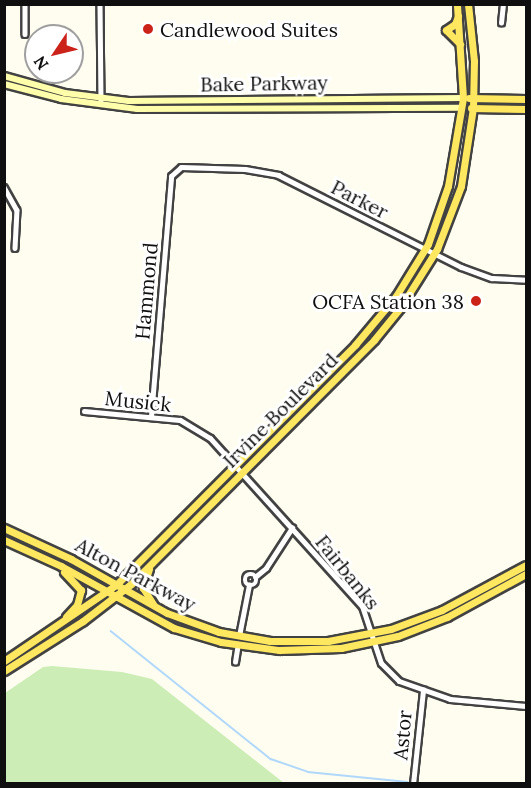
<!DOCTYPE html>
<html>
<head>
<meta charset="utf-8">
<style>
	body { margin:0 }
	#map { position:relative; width:531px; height:788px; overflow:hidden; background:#fffdf0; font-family:Lora,serif }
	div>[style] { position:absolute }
	.green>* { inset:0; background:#cdedb6 }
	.stream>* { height:1.5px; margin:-0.75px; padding:0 0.75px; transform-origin:0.75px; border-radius:0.75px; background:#b0d8fb }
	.roads { filter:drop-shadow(2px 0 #424242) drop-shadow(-2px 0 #424242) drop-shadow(0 2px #424242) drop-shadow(0 -2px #424242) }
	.minor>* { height:4.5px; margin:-2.25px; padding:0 2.25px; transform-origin:2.25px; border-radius:2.25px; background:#fff }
	.minor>.ring { margin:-2.25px; padding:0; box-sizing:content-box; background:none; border:4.5px solid #fff; border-radius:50% }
	.tertiary>* { height:5px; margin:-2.5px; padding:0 2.5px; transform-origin:2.5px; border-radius:2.5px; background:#fff }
	.secondary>* { height:6px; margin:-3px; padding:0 3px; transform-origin:3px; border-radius:3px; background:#fffeab }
	.primary>* { height:7px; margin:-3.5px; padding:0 3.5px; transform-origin:3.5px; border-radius:3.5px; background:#ffe860 }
	.dots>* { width:16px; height:16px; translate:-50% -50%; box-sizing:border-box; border:3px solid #fff; border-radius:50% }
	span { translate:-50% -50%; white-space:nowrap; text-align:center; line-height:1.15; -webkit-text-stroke:6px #fff; paint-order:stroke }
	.poi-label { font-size:20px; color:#0f0f0f }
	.left { translate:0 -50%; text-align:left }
	.right { translate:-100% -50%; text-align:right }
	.street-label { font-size:20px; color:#0f0f0f }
	.frame { position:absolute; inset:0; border:6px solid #0f0f0f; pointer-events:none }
	.north { position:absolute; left:24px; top:24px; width:60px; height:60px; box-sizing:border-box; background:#fff; border:2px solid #9f9f9f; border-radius:50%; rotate:235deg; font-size:16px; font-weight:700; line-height:24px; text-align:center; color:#0f0f0f }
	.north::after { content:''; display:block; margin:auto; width:21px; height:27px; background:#cb231a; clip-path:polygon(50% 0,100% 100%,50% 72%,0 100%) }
</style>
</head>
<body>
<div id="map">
	<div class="green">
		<i style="clip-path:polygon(52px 666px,122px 672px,152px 679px,284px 783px,5px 783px,5px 693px,43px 667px)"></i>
	</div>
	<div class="stream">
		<i style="left:111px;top:631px;width:205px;rotate:38.7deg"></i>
		<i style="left:271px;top:759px;width:39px;rotate:19deg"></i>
		<i style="left:308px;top:772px;width:100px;rotate:5.7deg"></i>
		<i style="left:418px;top:783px;width:6px;rotate:9deg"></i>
	</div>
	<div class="roads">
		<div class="minor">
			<i style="left:25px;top:4px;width:30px;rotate:90deg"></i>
			<i style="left:100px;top:4px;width:96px;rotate:89.4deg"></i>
			<i style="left:501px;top:23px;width:19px;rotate:-84deg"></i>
			<i style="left:4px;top:187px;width:26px;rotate:61deg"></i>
			<i style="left:17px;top:210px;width:38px;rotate:93deg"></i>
			<i class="ring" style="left:245.5px;top:574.5px;width:6.5px;height:6.5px"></i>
			<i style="left:255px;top:577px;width:14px;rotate:-39deg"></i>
			<i style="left:266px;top:568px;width:48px;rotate:-57deg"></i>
			<i style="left:239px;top:636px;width:52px;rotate:-78.9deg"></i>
			<i style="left:235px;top:662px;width:18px;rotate:-81deg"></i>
		</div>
		<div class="tertiary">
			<i style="left:84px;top:411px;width:96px;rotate:5.4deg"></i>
			<i style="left:180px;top:420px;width:35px;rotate:31deg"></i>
			<i style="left:210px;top:438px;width:227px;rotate:47.9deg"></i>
			<i style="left:362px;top:606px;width:60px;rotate:71.6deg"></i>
			<i style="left:381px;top:663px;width:25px;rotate:45deg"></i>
			<i style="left:399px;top:681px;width:54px;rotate:19.4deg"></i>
			<i style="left:450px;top:699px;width:76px;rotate:5.3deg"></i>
			<i style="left:151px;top:416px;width:241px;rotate:-85.2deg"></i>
			<i style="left:171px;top:176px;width:13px;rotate:-42deg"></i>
			<i style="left:181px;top:167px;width:64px;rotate:1.8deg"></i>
			<i style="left:245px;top:169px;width:34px;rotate:10deg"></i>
			<i style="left:278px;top:175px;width:205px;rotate:26.7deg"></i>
			<i style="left:461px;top:267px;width:33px;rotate:20deg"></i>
			<i style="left:492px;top:278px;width:34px;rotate:3deg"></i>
			<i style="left:413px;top:784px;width:95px;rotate:-83.9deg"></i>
		</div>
		<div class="secondary">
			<i style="left:4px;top:76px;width:63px;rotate:15.6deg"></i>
			<i style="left:65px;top:93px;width:64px;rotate:7.1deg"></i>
			<i style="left:129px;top:101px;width:334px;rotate:-0.5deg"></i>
			<i style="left:4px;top:84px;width:59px;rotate:14.7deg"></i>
			<i style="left:61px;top:99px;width:77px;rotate:7.5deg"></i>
			<i style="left:137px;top:109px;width:325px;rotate:-0.2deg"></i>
		</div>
		<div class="primary">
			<i style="left:458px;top:16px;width:9px;rotate:111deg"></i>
			<i style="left:455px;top:24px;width:11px;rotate:146deg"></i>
			<i style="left:446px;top:30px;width:20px;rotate:45deg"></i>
			<i style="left:469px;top:98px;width:57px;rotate:1deg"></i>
			<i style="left:471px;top:108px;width:55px;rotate:1deg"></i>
			<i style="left:4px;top:528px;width:74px;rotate:24.8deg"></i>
			<i style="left:71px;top:559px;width:110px;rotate:29.4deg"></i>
			<i style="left:167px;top:613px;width:55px;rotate:20.1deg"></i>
			<i style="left:219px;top:632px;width:52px;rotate:10deg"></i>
			<i style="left:270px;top:641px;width:58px"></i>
			<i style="left:328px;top:641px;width:64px;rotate:-10.8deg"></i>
			<i style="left:391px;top:629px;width:54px;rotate:-20.4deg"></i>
			<i style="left:442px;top:610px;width:95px;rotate:-28.2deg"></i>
			<i style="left:4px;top:540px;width:63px;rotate:24.5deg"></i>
			<i style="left:61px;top:566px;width:129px;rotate:28.8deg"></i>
			<i style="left:174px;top:628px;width:49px;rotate:16.6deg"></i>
			<i style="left:221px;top:642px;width:59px;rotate:7.9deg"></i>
			<i style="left:279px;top:650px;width:62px;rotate:-1.8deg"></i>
			<i style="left:341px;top:648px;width:58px;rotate:-11.9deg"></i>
			<i style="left:398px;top:636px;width:53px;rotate:-21.2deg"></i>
			<i style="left:447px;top:617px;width:90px;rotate:-28.6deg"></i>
			<i style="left:149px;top:569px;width:20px;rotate:108deg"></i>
			<i style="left:143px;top:588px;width:19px;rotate:58deg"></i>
			<i style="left:64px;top:572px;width:25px;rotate:47deg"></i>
			<i style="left:81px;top:590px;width:16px;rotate:105deg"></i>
			<i style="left:77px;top:605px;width:16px;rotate:133deg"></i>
			<i style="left:4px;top:661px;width:135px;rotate:-34.2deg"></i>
			<i style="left:116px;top:585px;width:339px;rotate:-45.1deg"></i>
			<i style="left:355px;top:345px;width:64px;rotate:-50.1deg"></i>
			<i style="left:396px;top:296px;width:61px;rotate:-58.4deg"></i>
			<i style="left:428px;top:244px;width:61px;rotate:-71deg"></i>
			<i style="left:448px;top:186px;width:89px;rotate:-80.3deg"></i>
			<i style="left:463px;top:98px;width:94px;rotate:-93.7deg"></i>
			<i style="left:4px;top:671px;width:93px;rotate:-32.3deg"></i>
			<i style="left:83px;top:621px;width:61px;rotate:-37.6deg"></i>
			<i style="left:131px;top:584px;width:344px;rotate:-45.1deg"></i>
			<i style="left:374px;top:340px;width:41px;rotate:-50.9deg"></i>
			<i style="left:400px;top:308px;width:70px;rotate:-57.9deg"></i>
			<i style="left:437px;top:249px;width:67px;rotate:-69.1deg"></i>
			<i style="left:461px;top:186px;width:79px;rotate:-81.3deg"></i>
			<i style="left:473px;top:108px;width:47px;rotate:-88.8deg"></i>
			<i style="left:474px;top:61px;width:57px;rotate:-96deg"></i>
		</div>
	</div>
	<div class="dots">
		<i style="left:148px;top:29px;background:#cb231a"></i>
		<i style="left:476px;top:301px;background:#cb231a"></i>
	</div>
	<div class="poi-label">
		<span class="left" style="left:160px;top:29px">Candlewood Suites</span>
		<span class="right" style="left:464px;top:301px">OCFA Station 38</span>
	</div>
	<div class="street-label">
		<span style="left:264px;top:83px;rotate:-1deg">Bake Parkway</span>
		<span style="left:360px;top:199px;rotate:27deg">Parker</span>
		<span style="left:146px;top:291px;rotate:-85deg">Hammond</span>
		<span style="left:138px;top:401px;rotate:6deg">Musick</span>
		<span style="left:280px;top:410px;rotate:-45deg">Irvine Boulevard</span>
		<span style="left:348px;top:572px;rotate:51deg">Fairbanks</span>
		<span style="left:136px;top:574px;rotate:28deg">Alton Parkway</span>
		<span style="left:402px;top:735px;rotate:-85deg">Astor</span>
	</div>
	<div class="frame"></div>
	<div class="north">N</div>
</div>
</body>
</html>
